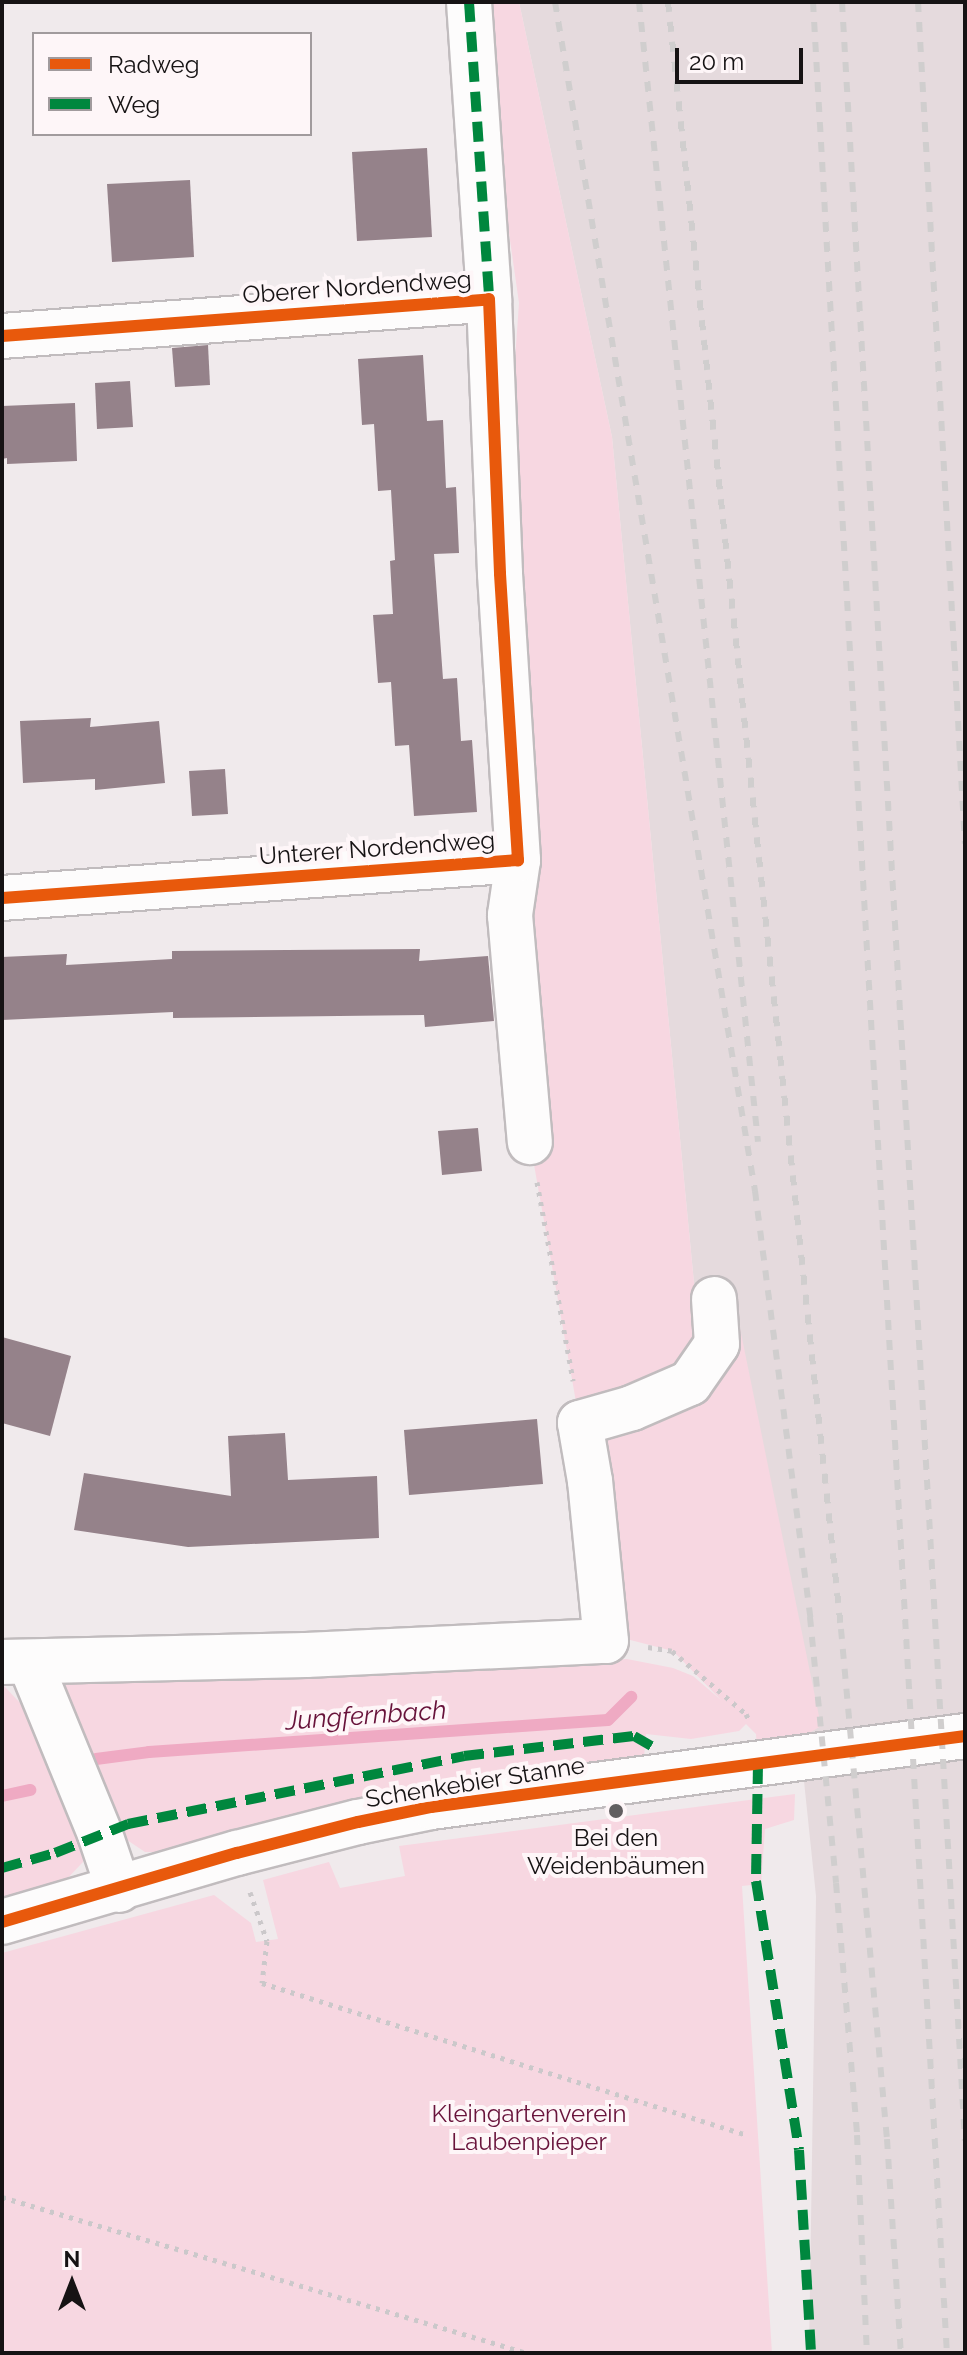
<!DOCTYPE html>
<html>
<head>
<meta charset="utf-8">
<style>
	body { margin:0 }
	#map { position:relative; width:967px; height:2355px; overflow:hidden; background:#f0eaec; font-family:Raleway,sans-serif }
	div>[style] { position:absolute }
	.built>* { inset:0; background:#e5dadd }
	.green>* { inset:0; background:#f7d7e1 }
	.stream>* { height:12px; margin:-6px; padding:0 6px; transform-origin:6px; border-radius:6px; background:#efaac3 }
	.building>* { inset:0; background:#95828a }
	.path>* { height:5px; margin-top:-2.5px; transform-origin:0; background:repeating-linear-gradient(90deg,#cbc8ca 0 4px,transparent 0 10px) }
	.roads { filter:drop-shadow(2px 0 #c1bcbe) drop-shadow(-2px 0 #c1bcbe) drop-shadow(0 2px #c1bcbe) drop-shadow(0 -2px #c1bcbe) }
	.minor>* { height:44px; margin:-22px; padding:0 22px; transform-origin:22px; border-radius:22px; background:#fdfcfc }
	.rail>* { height:6px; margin-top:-3px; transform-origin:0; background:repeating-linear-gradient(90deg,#d0cece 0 10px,transparent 0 20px) }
	.quiet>* { height:10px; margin-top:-5px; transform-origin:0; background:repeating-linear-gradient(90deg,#00873e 0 20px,transparent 0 30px) }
	.cycleway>* { height:12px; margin:-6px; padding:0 6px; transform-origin:6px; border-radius:6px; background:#e8590c }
	.dots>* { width:22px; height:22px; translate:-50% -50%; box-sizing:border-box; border:4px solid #fef6f8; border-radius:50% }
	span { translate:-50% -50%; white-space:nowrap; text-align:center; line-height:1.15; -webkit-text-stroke:8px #fef6f8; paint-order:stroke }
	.street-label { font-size:24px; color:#161314 }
	.poi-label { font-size:24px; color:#161314 }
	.park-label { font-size:24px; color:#68133b }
	.water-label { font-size:26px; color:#67123a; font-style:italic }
	.frame { position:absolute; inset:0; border:4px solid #161314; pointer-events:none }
	.legend { position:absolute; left:32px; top:32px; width:280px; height:104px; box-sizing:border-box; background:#fef6f8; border:2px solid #a19b9d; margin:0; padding:10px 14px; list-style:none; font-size:24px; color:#161314 }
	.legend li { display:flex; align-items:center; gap:16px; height:40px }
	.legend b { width:40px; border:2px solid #a19b9d }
	.north { position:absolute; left:32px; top:2243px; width:80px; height:80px; -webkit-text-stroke:6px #fef6f8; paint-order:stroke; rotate:0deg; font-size:22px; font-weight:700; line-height:32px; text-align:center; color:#161314 }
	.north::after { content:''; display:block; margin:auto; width:28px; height:36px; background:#161314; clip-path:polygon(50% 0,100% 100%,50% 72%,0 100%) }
	.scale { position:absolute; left:675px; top:48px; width:128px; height:36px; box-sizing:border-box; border:4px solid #161314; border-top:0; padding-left:10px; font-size:24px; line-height:28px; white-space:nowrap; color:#161314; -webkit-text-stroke:6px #fef6f8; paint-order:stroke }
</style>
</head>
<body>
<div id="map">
	<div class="built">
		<i style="clip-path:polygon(519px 2px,965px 2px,965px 2353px,809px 2353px,816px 1896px,786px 1609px,695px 1293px,612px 437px)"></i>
	</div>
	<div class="green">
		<i style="clip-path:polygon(476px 2px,519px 2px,612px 437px,695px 1293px,732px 1289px,821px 1726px,758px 1764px,756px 1734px,746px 1724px,739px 1731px,691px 1739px,646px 1734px,644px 1757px,165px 1852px,145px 1852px,118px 1834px,78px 1743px,86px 1738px,71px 1701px,60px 1700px,62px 1687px,71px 1682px,627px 1659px,673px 1668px,693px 1676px,721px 1700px,673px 1651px,611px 1635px,590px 1481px,530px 1142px,500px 574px,519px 303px)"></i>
		<i style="clip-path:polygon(2px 1684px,24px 1707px,83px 1847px,83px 1862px,63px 1883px,2px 1902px)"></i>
		<i style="clip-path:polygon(795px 1794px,794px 1820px,765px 1829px,761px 1884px,742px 1886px,772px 2353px,2px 2353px,2px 1953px,214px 1895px,251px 1923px,256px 1942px,278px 1939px,263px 1880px,329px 1862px,340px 1888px,405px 1876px,399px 1846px)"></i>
	</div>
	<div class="stream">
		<i style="left:96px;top:1759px;width:53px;rotate:-7.5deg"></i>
		<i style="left:149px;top:1752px;width:460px;rotate:-4deg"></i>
		<i style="left:608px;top:1720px;width:33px;rotate:-45deg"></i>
		<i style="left:2px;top:1796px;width:29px;rotate:-12deg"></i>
	</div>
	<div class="building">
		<i style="clip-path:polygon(427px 148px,432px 237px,357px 241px,352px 152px)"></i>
		<i style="clip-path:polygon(190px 180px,194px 257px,112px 262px,107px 184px)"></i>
		<i style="clip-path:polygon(208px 345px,210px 385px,175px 387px,172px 348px)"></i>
		<i style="clip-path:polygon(423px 355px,427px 421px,443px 420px,446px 488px,456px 487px,459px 553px,434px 554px,443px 679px,457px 678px,461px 741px,472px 740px,477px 812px,414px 816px,409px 745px,395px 746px,391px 682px,378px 683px,373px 615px,393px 614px,390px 561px,395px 560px,391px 490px,378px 491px,374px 424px,362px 425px,358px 359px)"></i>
		<i style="clip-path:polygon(130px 381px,133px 427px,97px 429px,95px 383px)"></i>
		<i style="clip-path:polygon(75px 403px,77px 461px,7px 464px,7px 458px,2px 459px,2px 406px)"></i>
		<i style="clip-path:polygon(91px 718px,90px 727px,159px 721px,165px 783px,95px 790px,95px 779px,23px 783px,20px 721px)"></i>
		<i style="clip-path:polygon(225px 769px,228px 814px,192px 816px,189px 771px)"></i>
		<i style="clip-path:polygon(420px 949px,419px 961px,488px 956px,494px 1021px,425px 1027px,424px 1015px,173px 1018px,173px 1012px,2px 1020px,2px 957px,67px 954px,66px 965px,172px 959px,172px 951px)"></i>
		<i style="clip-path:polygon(478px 1128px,482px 1171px,442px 1175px,438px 1131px)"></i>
		<i style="clip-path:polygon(2px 1337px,71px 1356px,50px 1436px,2px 1423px)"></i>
		<i style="clip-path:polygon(537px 1419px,543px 1484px,409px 1495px,404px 1430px)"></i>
		<i style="clip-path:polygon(285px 1433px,288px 1480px,377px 1476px,379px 1538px,188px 1547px,74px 1530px,84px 1473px,231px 1496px,228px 1436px)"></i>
	</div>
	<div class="path">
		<i style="left:537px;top:1182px;width:202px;rotate:79.7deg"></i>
		<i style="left:648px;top:1647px;width:24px;rotate:9deg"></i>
		<i style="left:672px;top:1651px;width:97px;rotate:40.4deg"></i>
		<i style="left:746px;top:1714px;width:9px;rotate:63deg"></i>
		<i style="left:250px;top:1892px;width:52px;rotate:70.9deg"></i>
		<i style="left:267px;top:1941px;width:42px;rotate:96.8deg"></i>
		<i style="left:262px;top:1983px;width:508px;rotate:17.4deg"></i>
		<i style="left:2px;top:2197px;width:548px;rotate:16.55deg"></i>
	</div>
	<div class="roads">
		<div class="minor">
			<i style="left:469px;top:2px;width:298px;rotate:86.1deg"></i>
			<i style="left:2px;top:336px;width:488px;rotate:-4.3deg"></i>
			<i style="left:489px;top:299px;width:275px;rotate:87.7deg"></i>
			<i style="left:500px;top:574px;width:287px;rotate:86.4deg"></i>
			<i style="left:518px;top:860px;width:56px;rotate:98.3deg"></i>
			<i style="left:510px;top:915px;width:228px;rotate:85deg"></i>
			<i style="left:2px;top:898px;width:517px;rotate:-4.21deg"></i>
			<i style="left:2px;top:1662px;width:304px;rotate:-1.3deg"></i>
			<i style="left:306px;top:1655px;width:300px;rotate:-2.7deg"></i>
			<i style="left:606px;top:1641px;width:161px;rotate:-95.7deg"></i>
			<i style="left:590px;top:1481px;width:59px;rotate:-99.8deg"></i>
			<i style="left:580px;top:1423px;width:54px;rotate:-16.1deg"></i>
			<i style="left:632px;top:1408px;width:63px;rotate:-23.3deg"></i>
			<i style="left:690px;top:1383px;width:47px;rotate:-55.3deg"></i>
			<i style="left:717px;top:1344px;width:45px;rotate:-93.8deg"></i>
			<i style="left:30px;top:1663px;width:185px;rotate:67.7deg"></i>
			<i style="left:100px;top:1834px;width:59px;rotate:71.3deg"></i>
			<i style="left:2px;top:1922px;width:245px;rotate:-16.4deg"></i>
			<i style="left:237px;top:1853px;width:125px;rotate:-14.4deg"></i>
			<i style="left:358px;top:1822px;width:75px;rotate:-11.6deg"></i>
			<i style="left:431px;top:1807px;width:539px;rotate:-7.57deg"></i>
		</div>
	</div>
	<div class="rail">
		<i style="left:555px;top:2px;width:1206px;rotate:80.45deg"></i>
		<i style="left:755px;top:1191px;width:430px;rotate:82.6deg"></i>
		<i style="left:810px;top:1617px;width:267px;rotate:84.4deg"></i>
		<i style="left:836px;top:1883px;width:253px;rotate:85.2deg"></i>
		<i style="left:857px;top:2135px;width:218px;rotate:87.4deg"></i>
		<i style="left:639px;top:2px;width:1146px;rotate:84.04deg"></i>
		<i style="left:668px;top:2px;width:1636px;rotate:83.93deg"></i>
		<i style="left:841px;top:1629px;width:512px;rotate:84.85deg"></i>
		<i style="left:887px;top:2139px;width:214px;rotate:86.3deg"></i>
		<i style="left:813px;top:2px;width:2355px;rotate:86.74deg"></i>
		<i style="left:842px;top:2px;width:2142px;rotate:86.71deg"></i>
		<i style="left:918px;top:2px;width:843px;rotate:86.81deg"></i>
	</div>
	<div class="quiet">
		<i style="left:469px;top:2px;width:298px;rotate:86.1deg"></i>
		<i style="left:758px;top:1764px;width:117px;rotate:91deg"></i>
		<i style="left:756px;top:1881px;width:272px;rotate:80.9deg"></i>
		<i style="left:799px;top:2150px;width:203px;rotate:86.6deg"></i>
		<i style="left:2px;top:1868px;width:55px;rotate:-15.8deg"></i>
		<i style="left:55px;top:1853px;width:79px;rotate:-21.7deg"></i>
		<i style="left:128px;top:1824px;width:343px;rotate:-11.4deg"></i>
		<i style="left:464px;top:1756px;width:171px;rotate:-6.7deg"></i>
		<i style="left:634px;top:1736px;width:20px;rotate:30deg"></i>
	</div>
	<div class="cycleway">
		<i style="left:2px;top:336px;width:488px;rotate:-4.3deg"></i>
		<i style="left:489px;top:299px;width:275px;rotate:87.7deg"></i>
		<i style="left:500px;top:574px;width:287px;rotate:86.4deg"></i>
		<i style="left:518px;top:860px;width:517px;rotate:175.79deg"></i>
		<i style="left:2px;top:1922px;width:245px;rotate:-16.4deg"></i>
		<i style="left:237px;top:1853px;width:125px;rotate:-14.4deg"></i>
		<i style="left:358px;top:1822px;width:75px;rotate:-11.6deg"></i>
		<i style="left:431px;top:1807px;width:539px;rotate:-7.57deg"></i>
	</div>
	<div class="dots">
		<i style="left:616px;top:1811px;background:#625e60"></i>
	</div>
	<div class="street-label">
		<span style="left:357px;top:287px;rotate:-4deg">Oberer Nordendweg</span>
		<span style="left:377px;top:848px;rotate:-4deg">Unterer Nordendweg</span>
		<span style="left:475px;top:1782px;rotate:-9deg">Schenkebier Stanne</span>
	</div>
	<div class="poi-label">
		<span style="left:616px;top:1852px">Bei den<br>Weidenbäumen</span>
	</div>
	<div class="park-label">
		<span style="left:529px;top:2128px">Kleingartenverein<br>Laubenpieper</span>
	</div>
	<div class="water-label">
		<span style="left:366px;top:1716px;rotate:-4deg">Jungfernbach</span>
	</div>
	<div class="frame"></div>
	<ul class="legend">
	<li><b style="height:10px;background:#e8590c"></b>Radweg</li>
	<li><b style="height:10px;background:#00873e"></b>Weg</li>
	</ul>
	<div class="north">N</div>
	<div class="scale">20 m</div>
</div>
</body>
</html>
